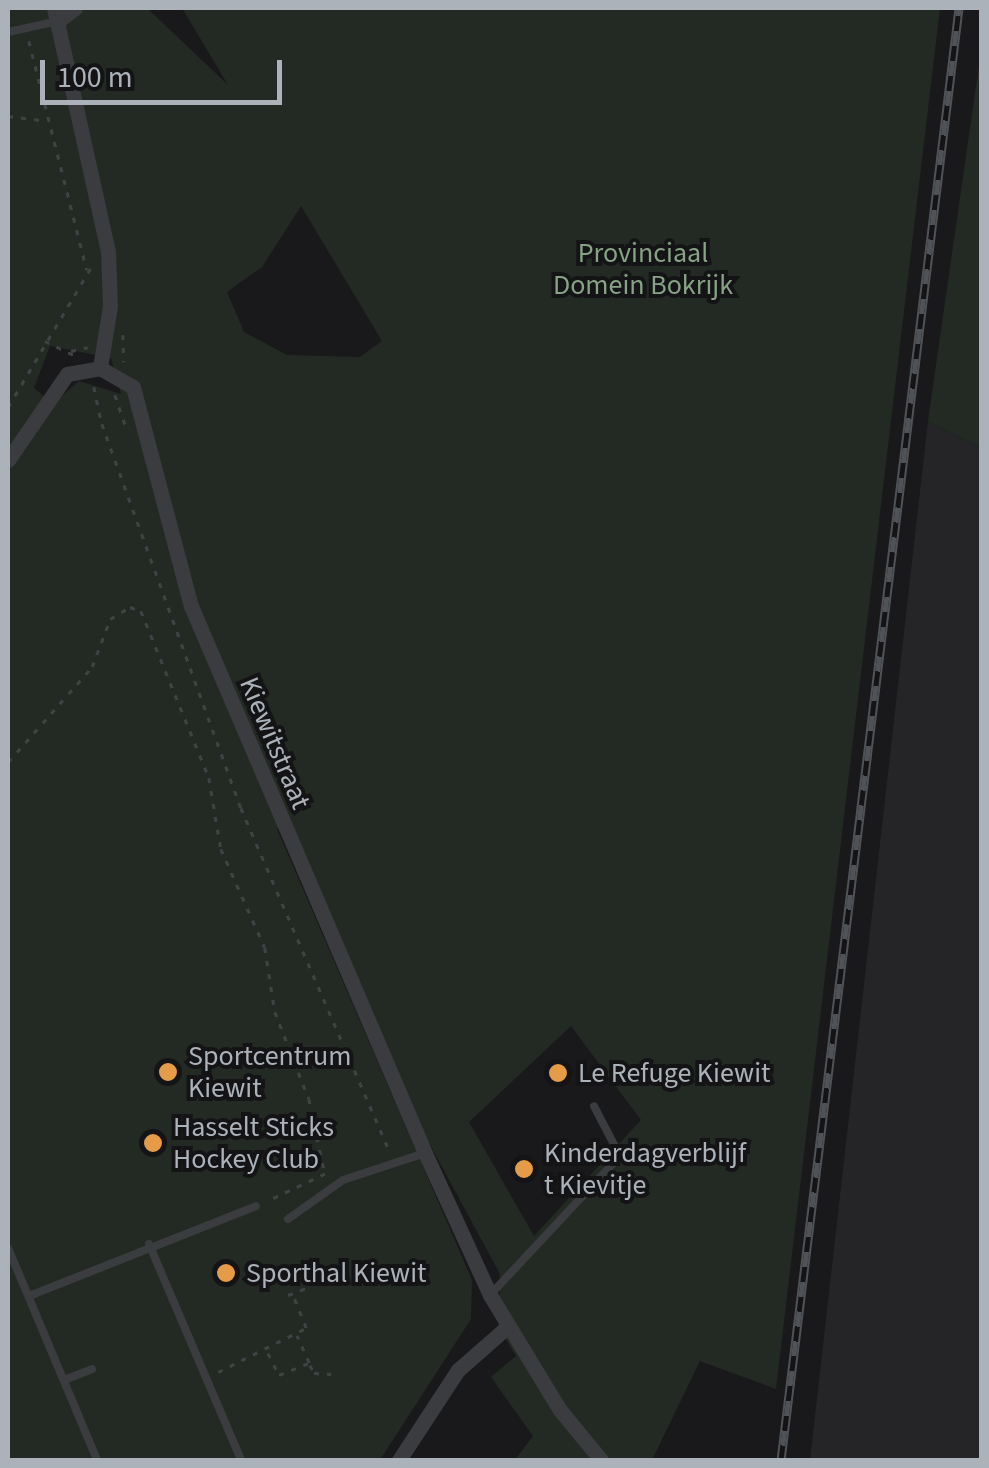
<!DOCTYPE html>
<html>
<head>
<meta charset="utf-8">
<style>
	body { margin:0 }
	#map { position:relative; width:989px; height:1468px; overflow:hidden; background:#19191b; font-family:"Source Sans 3",sans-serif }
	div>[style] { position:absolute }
	.built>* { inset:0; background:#252528 }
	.green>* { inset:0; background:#232a23 }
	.path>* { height:2.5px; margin-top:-1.25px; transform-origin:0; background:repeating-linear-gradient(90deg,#404346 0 5px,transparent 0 13px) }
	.service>* { height:8px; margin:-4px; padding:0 4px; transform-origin:4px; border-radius:4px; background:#3a3c3f }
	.minor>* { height:15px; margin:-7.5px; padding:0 7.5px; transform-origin:7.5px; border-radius:7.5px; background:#3a3c3f }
	.rail>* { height:9px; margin-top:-4.5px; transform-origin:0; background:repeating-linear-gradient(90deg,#141416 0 15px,#4f5256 0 30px); box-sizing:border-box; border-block:2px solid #4f5256 }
	.dots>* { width:28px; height:28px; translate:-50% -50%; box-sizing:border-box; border:5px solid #141416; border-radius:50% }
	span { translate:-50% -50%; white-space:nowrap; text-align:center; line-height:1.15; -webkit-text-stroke:8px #141416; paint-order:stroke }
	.park-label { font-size:28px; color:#87a285 }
	.street-label { font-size:28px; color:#acb2b9 }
	.poi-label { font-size:28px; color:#acb2b9 }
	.left { translate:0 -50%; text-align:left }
	.frame { position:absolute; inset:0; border:10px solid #acb2b9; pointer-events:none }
	.scale { position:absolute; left:40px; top:60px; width:242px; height:45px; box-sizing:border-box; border:5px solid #acb2b9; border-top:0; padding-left:12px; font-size:30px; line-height:35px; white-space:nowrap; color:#acb2b9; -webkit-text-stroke:8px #141416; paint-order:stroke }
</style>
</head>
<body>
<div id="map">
	<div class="built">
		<i style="clip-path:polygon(928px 421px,981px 447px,981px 1460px,810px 1460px)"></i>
	</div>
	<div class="green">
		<i style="clip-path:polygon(evenodd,8px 8px,147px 8px,228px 85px,182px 8px,940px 8px,776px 1389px,700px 1361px,652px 1460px,515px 1460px,533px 1436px,491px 1377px,516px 1356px,498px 1326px,500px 1274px,427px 1139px,287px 822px,277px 829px,472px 1280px,471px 1319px,380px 1460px,8px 1460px,8px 8px,301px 206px,382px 341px,360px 357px,287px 355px,244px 332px,227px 292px,262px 267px,301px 206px,8px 8px,50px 346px,111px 358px,121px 394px,79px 381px,53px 404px,34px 388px,50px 346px,8px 8px,571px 1026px,641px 1120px,534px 1236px,469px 1122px,571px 1026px)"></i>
		<i style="clip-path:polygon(981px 51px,981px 447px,928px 421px)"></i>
	</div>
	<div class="path">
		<i style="left:29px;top:41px;width:236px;rotate:75.8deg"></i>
		<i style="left:8px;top:116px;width:38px;rotate:7deg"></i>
		<i style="left:123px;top:335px;width:27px;rotate:88deg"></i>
		<i style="left:45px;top:341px;width:32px;rotate:26deg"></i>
		<i style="left:71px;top:351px;width:17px;rotate:-13deg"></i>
		<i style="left:94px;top:387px;width:38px;rotate:78deg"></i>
		<i style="left:102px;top:424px;width:408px;rotate:70.1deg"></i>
		<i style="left:241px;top:808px;width:376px;rotate:66.6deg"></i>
		<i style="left:115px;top:395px;width:37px;rotate:71deg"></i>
		<i style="left:8px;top:407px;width:163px;rotate:-59.3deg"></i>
		<i style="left:8px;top:762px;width:127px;rotate:-48.5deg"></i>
		<i style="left:92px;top:667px;width:51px;rotate:-69.4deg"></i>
		<i style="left:110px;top:619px;width:23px;rotate:-31deg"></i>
		<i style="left:130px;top:607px;width:12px;rotate:20deg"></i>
		<i style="left:141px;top:611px;width:180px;rotate:67.8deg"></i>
		<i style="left:209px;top:778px;width:72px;rotate:80.4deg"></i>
		<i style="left:221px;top:849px;width:108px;rotate:66deg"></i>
		<i style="left:265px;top:948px;width:65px;rotate:81.1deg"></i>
		<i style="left:275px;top:1012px;width:93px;rotate:68.7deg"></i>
		<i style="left:309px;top:1099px;width:77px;rotate:78deg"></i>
		<i style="left:325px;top:1174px;width:65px;rotate:154.6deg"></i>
		<i style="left:288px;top:1295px;width:22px;rotate:-21deg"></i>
		<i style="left:268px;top:1353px;width:25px;rotate:63deg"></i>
		<i style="left:279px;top:1375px;width:32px;rotate:-22deg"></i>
		<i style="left:309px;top:1363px;width:30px;rotate:-114deg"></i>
		<i style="left:310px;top:1365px;width:9px;rotate:63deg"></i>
		<i style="left:314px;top:1373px;width:17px;rotate:3deg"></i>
		<i style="left:218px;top:1372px;width:98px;rotate:-26.6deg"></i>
		<i style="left:306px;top:1328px;width:38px;rotate:-112deg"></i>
	</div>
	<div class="service">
		<i style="left:8px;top:32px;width:51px;rotate:-12.4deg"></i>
		<i style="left:288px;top:1219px;width:67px;rotate:-35.3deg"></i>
		<i style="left:343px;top:1180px;width:86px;rotate:-18.2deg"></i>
		<i style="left:149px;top:1244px;width:235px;rotate:66.9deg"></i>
		<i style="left:8px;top:1248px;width:230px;rotate:67.2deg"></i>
		<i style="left:490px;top:1295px;width:190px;rotate:-46.9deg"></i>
		<i style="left:620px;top:1156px;width:56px;rotate:-117.5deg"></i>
		<i style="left:29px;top:1296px;width:244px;rotate:-21.6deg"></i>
		<i style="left:64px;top:1380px;width:30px;rotate:-21deg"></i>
	</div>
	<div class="minor">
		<i style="left:54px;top:8px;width:250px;rotate:77.5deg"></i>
		<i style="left:108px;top:252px;width:54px;rotate:87.9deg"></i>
		<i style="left:110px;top:306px;width:63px;rotate:99.2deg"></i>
		<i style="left:58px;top:21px;width:21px;rotate:-37deg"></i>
		<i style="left:8px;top:460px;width:104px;rotate:-55.5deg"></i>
		<i style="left:67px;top:374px;width:34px;rotate:-10deg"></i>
		<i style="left:100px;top:368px;width:38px;rotate:30deg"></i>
		<i style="left:133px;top:387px;width:227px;rotate:75.2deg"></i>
		<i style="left:191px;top:606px;width:595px;rotate:66.84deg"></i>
		<i style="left:425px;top:1153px;width:156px;rotate:65.4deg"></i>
		<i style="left:490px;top:1295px;width:135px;rotate:58.7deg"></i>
		<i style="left:560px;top:1410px;width:65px;rotate:50.6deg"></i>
		<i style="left:399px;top:1460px;width:108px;rotate:-56.8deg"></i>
		<i style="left:458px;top:1370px;width:67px;rotate:-41.3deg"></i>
	</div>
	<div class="rail">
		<i style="left:781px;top:1460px;width:1463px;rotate:-83.01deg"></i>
	</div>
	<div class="dots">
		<i style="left:168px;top:1072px;background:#e49c48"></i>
		<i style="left:558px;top:1073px;background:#e49c48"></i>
		<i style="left:153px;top:1143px;background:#e49c48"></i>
		<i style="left:524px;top:1169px;background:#e49c48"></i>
		<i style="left:226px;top:1273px;background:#e49c48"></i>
	</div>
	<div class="park-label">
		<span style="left:643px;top:269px">Provinciaal<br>Domein Bokrijk</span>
	</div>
	<div class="street-label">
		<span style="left:275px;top:743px;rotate:67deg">Kiewitstraat</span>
	</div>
	<div class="poi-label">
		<span class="left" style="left:188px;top:1072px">Sportcentrum<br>Kiewit</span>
		<span class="left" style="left:578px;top:1073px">Le Refuge Kiewit</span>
		<span class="left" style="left:173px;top:1143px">Hasselt Sticks<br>Hockey Club</span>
		<span class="left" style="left:544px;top:1169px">Kinderdagverblijf<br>t Kievitje</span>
		<span class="left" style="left:246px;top:1273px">Sporthal Kiewit</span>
	</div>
	<div class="frame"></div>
	<div class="scale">100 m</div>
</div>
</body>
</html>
